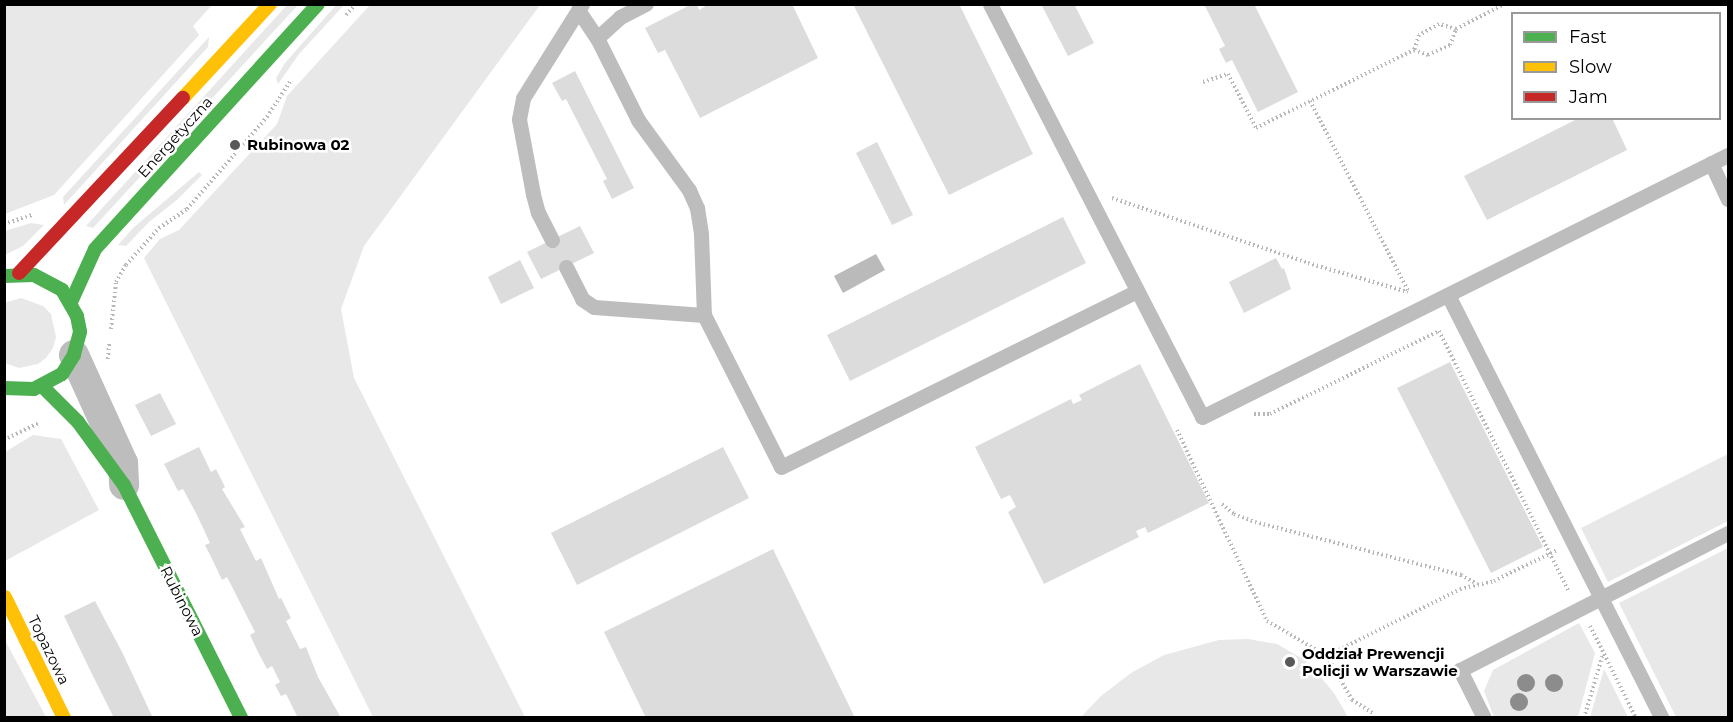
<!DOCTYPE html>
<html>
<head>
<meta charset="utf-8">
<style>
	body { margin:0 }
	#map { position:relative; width:1733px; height:722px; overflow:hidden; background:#fff; font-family:Montserrat,sans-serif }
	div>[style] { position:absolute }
	.green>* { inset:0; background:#e8e8e8 }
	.water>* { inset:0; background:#bababa }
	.building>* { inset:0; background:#dcdcdc }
	.path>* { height:4px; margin-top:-2px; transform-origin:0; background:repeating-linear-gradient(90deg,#b8b8b8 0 1.5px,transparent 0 4.5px) }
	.lane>* { height:15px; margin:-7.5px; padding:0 7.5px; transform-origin:7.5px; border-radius:7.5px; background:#bdbdbd }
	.street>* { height:30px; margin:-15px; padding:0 15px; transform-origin:15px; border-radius:15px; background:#bdbdbd }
	.fast>* { height:14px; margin:-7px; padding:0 7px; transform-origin:7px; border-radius:7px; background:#4caf50 }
	.slow>* { height:14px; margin:-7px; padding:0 7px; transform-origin:7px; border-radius:7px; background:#ffc107 }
	.jam>* { height:14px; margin:-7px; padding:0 7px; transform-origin:7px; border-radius:7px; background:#c62828 }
	.trees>* { width:18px; height:18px; margin:-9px; border-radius:50%; background:#8c8c8c }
	.dots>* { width:16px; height:16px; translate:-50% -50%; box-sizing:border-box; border:3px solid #fff; border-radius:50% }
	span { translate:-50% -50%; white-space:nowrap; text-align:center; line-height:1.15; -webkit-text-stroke:5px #fff; paint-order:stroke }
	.street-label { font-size:15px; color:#000 }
	.poi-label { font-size:15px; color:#000; font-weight:700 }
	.left { translate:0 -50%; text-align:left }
	.frame { position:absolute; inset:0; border:6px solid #000; pointer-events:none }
	.legend { position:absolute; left:1511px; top:12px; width:210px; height:108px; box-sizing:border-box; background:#fff; border:2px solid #999; margin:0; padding:8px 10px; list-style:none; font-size:18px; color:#000 }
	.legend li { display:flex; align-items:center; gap:12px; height:30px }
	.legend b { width:30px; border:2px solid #999 }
</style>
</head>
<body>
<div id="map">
	<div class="green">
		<i style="clip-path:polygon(4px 5px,212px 5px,193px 26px,199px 35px,54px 195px,5px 214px)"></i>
		<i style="clip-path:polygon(287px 5px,298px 5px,93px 228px,86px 226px)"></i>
		<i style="clip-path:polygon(336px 5px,344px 5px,299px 54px,278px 84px,276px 78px,285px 63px)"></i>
		<i style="clip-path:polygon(370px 5px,540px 5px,364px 246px,341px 309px,354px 378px,525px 717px,373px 717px,144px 258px,160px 239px,179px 230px,277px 124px,287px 96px)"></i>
		<i style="clip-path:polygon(209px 37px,208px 47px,64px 205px,63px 197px)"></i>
		<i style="clip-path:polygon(199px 172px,202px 175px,178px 199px,149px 222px,126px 246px,118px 245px,133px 228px)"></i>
		<i style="clip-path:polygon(31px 223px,44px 225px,23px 246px,5px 255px,5px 231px)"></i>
		<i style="clip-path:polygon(21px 298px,43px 306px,51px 314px,56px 337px,53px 348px,46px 358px,38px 364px,19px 368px,5px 363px,4px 303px)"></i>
		<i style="clip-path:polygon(33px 435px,61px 439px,99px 510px,5px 561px,5px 452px)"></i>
		<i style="clip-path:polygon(1728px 454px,1728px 521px,1608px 582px,1581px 528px)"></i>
		<i style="clip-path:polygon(1728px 548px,1728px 717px,1676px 717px,1619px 603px)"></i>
		<i style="clip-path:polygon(1579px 623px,1595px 653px,1578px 717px,1494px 717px,1484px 691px,1493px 670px)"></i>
		<i style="clip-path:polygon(1248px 639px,1277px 644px,1308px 662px,1334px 693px,1348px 717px,1081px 717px,1101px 696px,1131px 673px,1164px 655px,1219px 640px)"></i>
		<i style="clip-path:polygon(5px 640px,46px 717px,5px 717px)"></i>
		<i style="clip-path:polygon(1604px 669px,1628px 717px,1590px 717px)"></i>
	</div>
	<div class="water">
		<i style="clip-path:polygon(876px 254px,885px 270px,843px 293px,834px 276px)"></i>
	</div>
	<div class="building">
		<i style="clip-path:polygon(692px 4px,697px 4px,699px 10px,709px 4px,792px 4px,818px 58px,700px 118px,665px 50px,658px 53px,645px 28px)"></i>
		<i style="clip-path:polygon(853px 4px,959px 4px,1033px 154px,949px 195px)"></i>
		<i style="clip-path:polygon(1041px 4px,1074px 4px,1094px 43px,1068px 56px)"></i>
		<i style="clip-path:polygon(1204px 4px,1254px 4px,1298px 92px,1258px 112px,1232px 60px,1226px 63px,1219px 49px,1225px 46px)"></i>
		<i style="clip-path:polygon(575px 71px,634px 188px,612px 199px,603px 181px,607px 179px,566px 99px,562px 101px,552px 83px)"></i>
		<i style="clip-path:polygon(1579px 118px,1612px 118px,1627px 150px,1487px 220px,1464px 176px)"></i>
		<i style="clip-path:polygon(877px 142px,913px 215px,892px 225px,856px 153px)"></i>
		<i style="clip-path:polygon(1063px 217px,1086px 263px,850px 381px,827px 335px)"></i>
		<i style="clip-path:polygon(580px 226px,594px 253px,541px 279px,527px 252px)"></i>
		<i style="clip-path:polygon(1276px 258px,1282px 269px,1284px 268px,1291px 289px,1244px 313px,1229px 282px)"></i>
		<i style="clip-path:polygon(520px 260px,534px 288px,501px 304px,488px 277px)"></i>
		<i style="clip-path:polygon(1450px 362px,1543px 547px,1491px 573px,1397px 388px)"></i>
		<i style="clip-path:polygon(1140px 364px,1209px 503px,1148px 533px,1145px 527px,1136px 531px,1139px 537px,1044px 584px,1008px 512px,1016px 507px,1010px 495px,1001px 499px,975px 447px,1071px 399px,1073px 404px,1082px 400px,1079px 395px)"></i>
		<i style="clip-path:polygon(160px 393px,176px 424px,151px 436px,135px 405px)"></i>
		<i style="clip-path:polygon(199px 447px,211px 472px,216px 469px,225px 487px,222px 489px,245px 527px,240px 529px,256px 561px,261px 558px,279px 599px,281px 598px,291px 618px,286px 621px,300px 649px,306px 647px,318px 677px,341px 718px,298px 718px,286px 694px,281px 696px,275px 685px,280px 682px,272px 666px,267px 669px,258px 652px,250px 635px,255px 632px,227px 577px,222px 580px,214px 563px,205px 545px,210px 543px,197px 515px,183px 489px,178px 491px,164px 464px)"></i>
		<i style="clip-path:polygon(723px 447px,749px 498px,577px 585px,551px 533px)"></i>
		<i style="clip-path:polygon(773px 549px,855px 718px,646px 718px,604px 632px)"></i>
		<i style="clip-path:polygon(95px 601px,122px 652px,153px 718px,114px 718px,89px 668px,64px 616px)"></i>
	</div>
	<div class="path">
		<i style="left:346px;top:15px;width:15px;rotate:-48deg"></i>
		<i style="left:1456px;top:29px;width:55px;rotate:-27deg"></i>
		<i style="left:1203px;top:82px;width:26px;rotate:-18deg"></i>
		<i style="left:1228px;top:74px;width:61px;rotate:62.6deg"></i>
		<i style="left:1256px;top:128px;width:176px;rotate:-26.3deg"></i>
		<i style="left:1414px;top:50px;width:15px;rotate:20deg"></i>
		<i style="left:1428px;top:55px;width:24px;rotate:-24deg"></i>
		<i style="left:1450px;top:45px;width:17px;rotate:-69deg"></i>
		<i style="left:1456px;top:29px;width:18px;rotate:-164deg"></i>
		<i style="left:1439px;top:24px;width:23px;rotate:151deg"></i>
		<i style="left:1419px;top:35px;width:16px;rotate:108deg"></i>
		<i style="left:1310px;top:101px;width:214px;rotate:62.7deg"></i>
		<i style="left:1112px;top:198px;width:206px;rotate:18.3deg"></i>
		<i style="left:1308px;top:263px;width:104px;rotate:16.2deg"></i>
		<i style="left:4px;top:224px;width:29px;rotate:-18deg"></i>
		<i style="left:111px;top:329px;width:47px;rotate:-83.9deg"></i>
		<i style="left:116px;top:282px;width:20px;rotate:-60deg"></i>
		<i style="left:126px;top:265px;width:50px;rotate:-48.3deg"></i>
		<i style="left:159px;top:228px;width:34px;rotate:-34deg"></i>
		<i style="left:187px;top:209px;width:122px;rotate:-49deg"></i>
		<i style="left:267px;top:117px;width:44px;rotate:-57deg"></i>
		<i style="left:108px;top:359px;width:16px;rotate:-86deg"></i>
		<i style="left:1254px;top:414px;width:16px"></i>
		<i style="left:1270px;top:414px;width:188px;rotate:-26.2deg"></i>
		<i style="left:1439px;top:331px;width:292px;rotate:63.5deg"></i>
		<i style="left:1177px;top:430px;width:211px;rotate:64.8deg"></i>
		<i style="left:1267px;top:621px;width:69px;rotate:30.3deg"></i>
		<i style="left:1327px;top:656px;width:149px;rotate:-26.7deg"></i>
		<i style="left:1460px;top:589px;width:35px;rotate:-13deg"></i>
		<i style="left:1494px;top:581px;width:70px;rotate:-26.2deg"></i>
		<i style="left:4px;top:440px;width:39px;rotate:-26deg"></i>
		<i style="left:1222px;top:504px;width:16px;rotate:40deg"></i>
		<i style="left:1234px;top:514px;width:22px;rotate:21deg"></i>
		<i style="left:1255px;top:522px;width:213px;rotate:14.4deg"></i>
		<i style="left:1461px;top:575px;width:18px;rotate:29deg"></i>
		<i style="left:1590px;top:626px;width:103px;rotate:63.4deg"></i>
		<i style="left:1327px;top:656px;width:51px;rotate:60.4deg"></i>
		<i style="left:1352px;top:700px;width:25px;rotate:32deg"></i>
		<i style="left:1584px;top:718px;width:67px;rotate:-73.5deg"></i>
	</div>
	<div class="lane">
		<i style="left:990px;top:4px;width:464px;rotate:62.8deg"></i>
		<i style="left:1202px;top:417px;width:588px;rotate:-26.48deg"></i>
		<i style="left:578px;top:10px;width:34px;rotate:56deg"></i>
		<i style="left:597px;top:38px;width:92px;rotate:63.4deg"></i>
		<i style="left:638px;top:120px;width:87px;rotate:53.9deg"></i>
		<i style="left:689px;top:190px;width:20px;rotate:66deg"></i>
		<i style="left:697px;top:208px;width:26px;rotate:81deg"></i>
		<i style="left:701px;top:234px;width:81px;rotate:87.9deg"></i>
		<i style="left:704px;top:315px;width:170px;rotate:63.1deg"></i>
		<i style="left:781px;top:467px;width:397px;rotate:-26.3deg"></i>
		<i style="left:597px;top:38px;width:31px;rotate:-42deg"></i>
		<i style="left:620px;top:17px;width:29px;rotate:-27deg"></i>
		<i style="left:1711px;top:163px;width:40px;rotate:65deg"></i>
		<i style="left:552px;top:240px;width:30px;rotate:-117deg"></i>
		<i style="left:538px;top:213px;width:20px;rotate:-105deg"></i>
		<i style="left:533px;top:194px;width:76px;rotate:-100.6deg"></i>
		<i style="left:519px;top:119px;width:21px;rotate:-79deg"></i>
		<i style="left:523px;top:98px;width:111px;rotate:-57.9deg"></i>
		<i style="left:566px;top:267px;width:36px;rotate:63deg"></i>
		<i style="left:582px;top:299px;width:14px;rotate:34deg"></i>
		<i style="left:594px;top:307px;width:110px;rotate:4.2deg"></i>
		<i style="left:1448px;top:295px;width:474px;rotate:63.2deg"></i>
		<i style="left:1484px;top:718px;width:54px;rotate:-116.6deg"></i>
		<i style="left:1460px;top:670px;width:301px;rotate:-27.1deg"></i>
	</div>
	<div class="street">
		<i style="left:74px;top:355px;width:119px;rotate:65.6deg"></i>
		<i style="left:123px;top:463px;width:22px;rotate:87deg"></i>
	</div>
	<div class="fast">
		<i style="left:4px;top:276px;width:30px;rotate:-2deg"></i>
		<i style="left:34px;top:275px;width:32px;rotate:28deg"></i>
		<i style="left:62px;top:290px;width:30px;rotate:60deg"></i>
		<i style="left:77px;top:316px;width:16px;rotate:79deg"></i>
		<i style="left:80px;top:332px;width:24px;rotate:105deg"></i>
		<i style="left:74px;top:355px;width:22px;rotate:122deg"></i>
		<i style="left:62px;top:374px;width:32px;rotate:152deg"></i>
		<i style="left:34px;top:389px;width:30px;rotate:-178deg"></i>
		<i style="left:71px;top:302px;width:58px;rotate:-65.6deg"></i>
		<i style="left:95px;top:249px;width:331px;rotate:-47.7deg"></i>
		<i style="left:42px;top:386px;width:51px;rotate:45deg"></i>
		<i style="left:78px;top:422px;width:78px;rotate:53.9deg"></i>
		<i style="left:124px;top:485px;width:261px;rotate:63.3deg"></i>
	</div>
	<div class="slow">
		<i style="left:183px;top:98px;width:128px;rotate:-47.2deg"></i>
		<i style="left:5px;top:597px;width:135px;rotate:64deg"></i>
	</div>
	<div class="jam">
		<i style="left:19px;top:273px;width:240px;rotate:-46.9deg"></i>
	</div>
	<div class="trees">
		<i style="left:1526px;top:683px"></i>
		<i style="left:1554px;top:683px"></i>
		<i style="left:1519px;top:702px"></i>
	</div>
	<div class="dots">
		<i style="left:235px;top:145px;background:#595959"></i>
		<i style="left:1290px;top:662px;background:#595959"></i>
	</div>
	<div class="street-label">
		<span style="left:175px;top:137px;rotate:-48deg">Energetyczna</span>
		<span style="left:182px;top:601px;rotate:63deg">Rubinowa</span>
		<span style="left:49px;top:650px;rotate:64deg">Topazowa</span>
	</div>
	<div class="poi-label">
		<span class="left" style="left:247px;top:145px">Rubinowa 02</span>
		<span class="left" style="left:1302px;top:662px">Oddział Prewencji<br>Policji w Warszawie</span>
	</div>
	<div class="frame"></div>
	<ul class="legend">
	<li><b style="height:8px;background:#4caf50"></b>Fast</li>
	<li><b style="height:8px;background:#ffc107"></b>Slow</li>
	<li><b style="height:8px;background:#c62828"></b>Jam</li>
	</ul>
</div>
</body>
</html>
